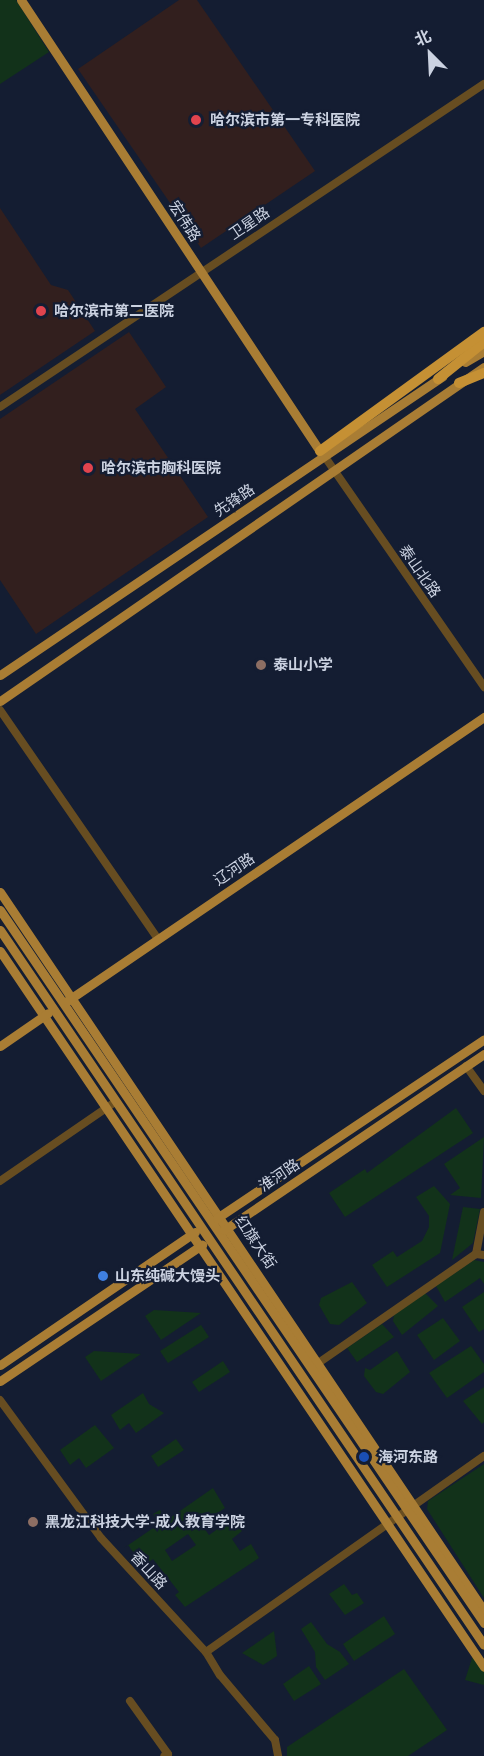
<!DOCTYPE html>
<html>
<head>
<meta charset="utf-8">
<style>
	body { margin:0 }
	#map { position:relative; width:484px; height:1756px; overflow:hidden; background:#141d32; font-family:"Source Serif 4","Noto Sans SC",serif }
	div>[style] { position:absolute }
	.medical>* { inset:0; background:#321f1e }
	.green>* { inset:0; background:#12321a }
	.minor>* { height:8px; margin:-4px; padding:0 4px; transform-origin:4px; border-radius:4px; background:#674d21 }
	.major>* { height:9px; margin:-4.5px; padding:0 4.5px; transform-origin:4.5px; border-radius:4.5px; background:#a97d34 }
	.highway>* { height:10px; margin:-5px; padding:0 5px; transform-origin:5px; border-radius:5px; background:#c59034 }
	.dots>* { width:16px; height:16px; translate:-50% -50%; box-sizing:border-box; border:3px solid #141d32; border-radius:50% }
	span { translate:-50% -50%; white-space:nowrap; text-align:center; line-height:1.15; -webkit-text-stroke:4.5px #141d32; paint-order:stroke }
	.poi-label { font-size:15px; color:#cbd2e1; font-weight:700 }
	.left { translate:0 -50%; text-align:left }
	.street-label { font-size:15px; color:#cbd2e1 }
	.north { position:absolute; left:400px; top:24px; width:60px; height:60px; -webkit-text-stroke:4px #141d32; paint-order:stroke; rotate:336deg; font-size:16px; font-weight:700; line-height:24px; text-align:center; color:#cbd2e1 }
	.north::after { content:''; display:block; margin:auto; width:21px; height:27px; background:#cbd2e1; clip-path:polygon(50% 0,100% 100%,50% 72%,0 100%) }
</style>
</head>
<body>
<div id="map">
	<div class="medical">
		<i style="clip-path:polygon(179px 0,197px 0,315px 171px,201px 248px,78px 69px)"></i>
		<i style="clip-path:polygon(0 208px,51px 285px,68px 290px,95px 331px,0 395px)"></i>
		<i style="clip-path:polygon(129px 332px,166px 387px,135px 409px,208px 517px,36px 634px,0 580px,0 419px)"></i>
	</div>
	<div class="green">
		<i style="clip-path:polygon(0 0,16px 0,49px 52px,0 84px)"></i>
		<i style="clip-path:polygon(456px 1108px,473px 1133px,345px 1217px,329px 1193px,365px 1169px,367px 1173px)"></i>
		<i style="clip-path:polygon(484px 1137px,481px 1198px,450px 1195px,460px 1188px,444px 1164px)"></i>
		<i style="clip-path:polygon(434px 1186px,450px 1204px,440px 1253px,387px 1287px,372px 1265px,393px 1251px,397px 1257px,422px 1241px,429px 1227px,429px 1216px,416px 1197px)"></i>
		<i style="clip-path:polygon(463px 1207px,480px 1209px,473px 1243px,452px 1260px)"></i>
		<i style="clip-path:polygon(474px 1260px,484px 1262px,484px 1284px,480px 1278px,445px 1302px,436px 1286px)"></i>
		<i style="clip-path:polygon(352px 1282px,367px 1303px,339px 1325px,330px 1324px,319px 1305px,321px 1298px)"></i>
		<i style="clip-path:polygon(484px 1292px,484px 1329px,479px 1332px,462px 1307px)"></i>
		<i style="clip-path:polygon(425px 1293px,438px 1306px,402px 1335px,393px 1321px,394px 1315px)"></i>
		<i style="clip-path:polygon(154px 1310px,201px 1313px,161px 1340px,145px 1316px)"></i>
		<i style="clip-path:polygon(443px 1318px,460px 1341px,434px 1360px,417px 1335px)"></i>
		<i style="clip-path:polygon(382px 1324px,394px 1337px,357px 1362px,347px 1348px)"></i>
		<i style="clip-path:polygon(201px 1325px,209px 1337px,168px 1363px,160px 1351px)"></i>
		<i style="clip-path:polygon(471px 1346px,484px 1364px,484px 1372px,447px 1398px,429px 1373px)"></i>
		<i style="clip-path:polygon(94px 1351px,141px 1354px,101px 1381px,85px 1357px)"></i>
		<i style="clip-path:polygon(397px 1351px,410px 1372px,383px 1394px,376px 1392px,364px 1376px,365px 1368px,370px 1370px)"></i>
		<i style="clip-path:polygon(223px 1361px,230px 1372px,199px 1392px,192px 1382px)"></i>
		<i style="clip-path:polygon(484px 1387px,484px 1422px,482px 1424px,463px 1401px)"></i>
		<i style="clip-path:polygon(143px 1393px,149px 1404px,164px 1413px,136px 1433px,129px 1423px,120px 1430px,111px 1415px)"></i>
		<i style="clip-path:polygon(95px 1425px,114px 1448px,86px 1468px,79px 1458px,70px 1465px,60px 1450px)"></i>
		<i style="clip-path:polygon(176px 1439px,184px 1450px,158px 1467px,151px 1456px)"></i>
		<i style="clip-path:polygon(484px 1464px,484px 1598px,427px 1509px,428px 1501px)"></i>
		<i style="clip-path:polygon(evenodd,213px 1488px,225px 1508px,201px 1524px,209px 1535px,232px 1519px,242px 1531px,232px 1539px,240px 1551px,251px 1544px,259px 1558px,185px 1607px,175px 1595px,179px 1592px,153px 1559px,143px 1566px,128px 1545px,124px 1548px,159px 1524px,153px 1514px,160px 1510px,167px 1520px,213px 1488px,188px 1534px,196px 1545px,172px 1561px,165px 1550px,188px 1534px)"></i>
		<i style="clip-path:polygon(344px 1584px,352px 1595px,357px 1593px,364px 1603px,345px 1615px,329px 1594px)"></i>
		<i style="clip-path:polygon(384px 1616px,395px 1634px,354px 1661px,343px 1644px)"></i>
		<i style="clip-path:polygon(311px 1622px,327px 1644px,340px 1652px,349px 1664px,325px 1680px,316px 1667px,315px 1652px,301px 1629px)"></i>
		<i style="clip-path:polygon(274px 1631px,277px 1656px,263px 1665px,242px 1653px)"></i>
		<i style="clip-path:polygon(474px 1652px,484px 1667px,484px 1685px,465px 1680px)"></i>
		<i style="clip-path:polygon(309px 1666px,321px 1684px,294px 1701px,283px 1684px)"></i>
		<i style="clip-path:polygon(404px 1669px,447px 1730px,408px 1756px,287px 1756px,287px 1747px)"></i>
	</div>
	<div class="minor">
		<i style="left:0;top:407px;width:582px;rotate:-33.72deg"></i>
		<i style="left:325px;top:457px;width:280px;rotate:55.3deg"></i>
		<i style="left:0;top:710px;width:277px;rotate:55.4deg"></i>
		<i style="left:466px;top:1066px;width:31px;rotate:54deg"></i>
		<i style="left:0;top:1181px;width:140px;rotate:-34.5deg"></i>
		<i style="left:484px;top:1212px;width:43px;rotate:100.8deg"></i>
		<i style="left:476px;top:1254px;width:8px;rotate:7deg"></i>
		<i style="left:314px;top:1366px;width:197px;rotate:-34.7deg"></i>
		<i style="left:0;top:1400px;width:171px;rotate:53.8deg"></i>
		<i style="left:101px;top:1538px;width:155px;rotate:47.4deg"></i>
		<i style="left:206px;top:1652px;width:27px;rotate:59deg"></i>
		<i style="left:220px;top:1675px;width:85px;rotate:49.8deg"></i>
		<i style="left:275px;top:1740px;width:16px;rotate:79deg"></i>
		<i style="left:206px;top:1652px;width:340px;rotate:-35.2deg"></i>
		<i style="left:130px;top:1701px;width:65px;rotate:54.4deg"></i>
		<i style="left:168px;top:1754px;width:4px;rotate:153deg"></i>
	</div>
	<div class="major">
		<i style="left:21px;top:0;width:547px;rotate:56.48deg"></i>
		<i style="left:465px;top:362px;width:22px;rotate:-30deg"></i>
		<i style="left:0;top:675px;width:534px;rotate:-34.02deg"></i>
		<i style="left:0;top:701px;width:588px;rotate:-34.61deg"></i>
		<i style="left:0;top:892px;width:867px;rotate:56.05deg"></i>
		<i style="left:0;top:910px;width:862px;rotate:55.83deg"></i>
		<i style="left:0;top:930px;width:863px;rotate:55.91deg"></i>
		<i style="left:0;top:951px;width:864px;rotate:55.94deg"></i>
		<i style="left:67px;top:1001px;width:505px;rotate:-34.26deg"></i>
		<i style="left:0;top:1046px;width:58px;rotate:-34.5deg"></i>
		<i style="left:217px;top:1218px;width:321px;rotate:-33.8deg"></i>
		<i style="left:224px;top:1230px;width:314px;rotate:-34.1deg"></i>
		<i style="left:0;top:1365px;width:236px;rotate:-34.3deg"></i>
		<i style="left:0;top:1381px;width:244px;rotate:-34deg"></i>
	</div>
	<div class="highway">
		<i style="left:438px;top:379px;width:59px;rotate:-38.8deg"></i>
		<i style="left:459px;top:383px;width:27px;rotate:-22deg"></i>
		<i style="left:320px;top:451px;width:203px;rotate:-36deg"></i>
	</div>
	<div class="dots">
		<i style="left:196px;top:120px;background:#e0444e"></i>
		<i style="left:41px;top:311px;background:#e0444e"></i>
		<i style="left:88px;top:468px;background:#e0444e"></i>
		<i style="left:261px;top:665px;background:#8d6e63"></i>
		<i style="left:103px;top:1276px;background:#3f7fe0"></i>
		<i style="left:364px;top:1457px;background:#1a4fb4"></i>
		<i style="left:33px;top:1522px;background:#8d6e63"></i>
	</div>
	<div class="poi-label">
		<span class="left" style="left:210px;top:120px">哈尔滨市第一专科医院</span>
		<span class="left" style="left:54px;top:311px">哈尔滨市第二医院</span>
		<span class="left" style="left:101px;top:468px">哈尔滨市胸科医院</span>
		<span class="left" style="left:273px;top:665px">泰山小学</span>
		<span class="left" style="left:115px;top:1276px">山东纯碱大馒头</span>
		<span class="left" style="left:378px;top:1457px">海河东路</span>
		<span class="left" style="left:45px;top:1522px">黑龙江科技大学-成人教育学院</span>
	</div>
	<div class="street-label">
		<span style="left:185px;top:221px;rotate:57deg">宏伟路</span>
		<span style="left:249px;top:223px;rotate:-34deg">卫星路</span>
		<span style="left:234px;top:500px;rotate:-34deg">先锋路</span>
		<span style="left:420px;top:571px;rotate:55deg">泰山北路</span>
		<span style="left:234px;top:869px;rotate:-34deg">辽河路</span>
		<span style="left:279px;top:1175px;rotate:-34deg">淮河路</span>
		<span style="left:256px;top:1242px;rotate:56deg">红旗大街</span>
		<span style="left:149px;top:1570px;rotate:47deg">香山路</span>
	</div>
	<div class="north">北</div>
</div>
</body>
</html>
